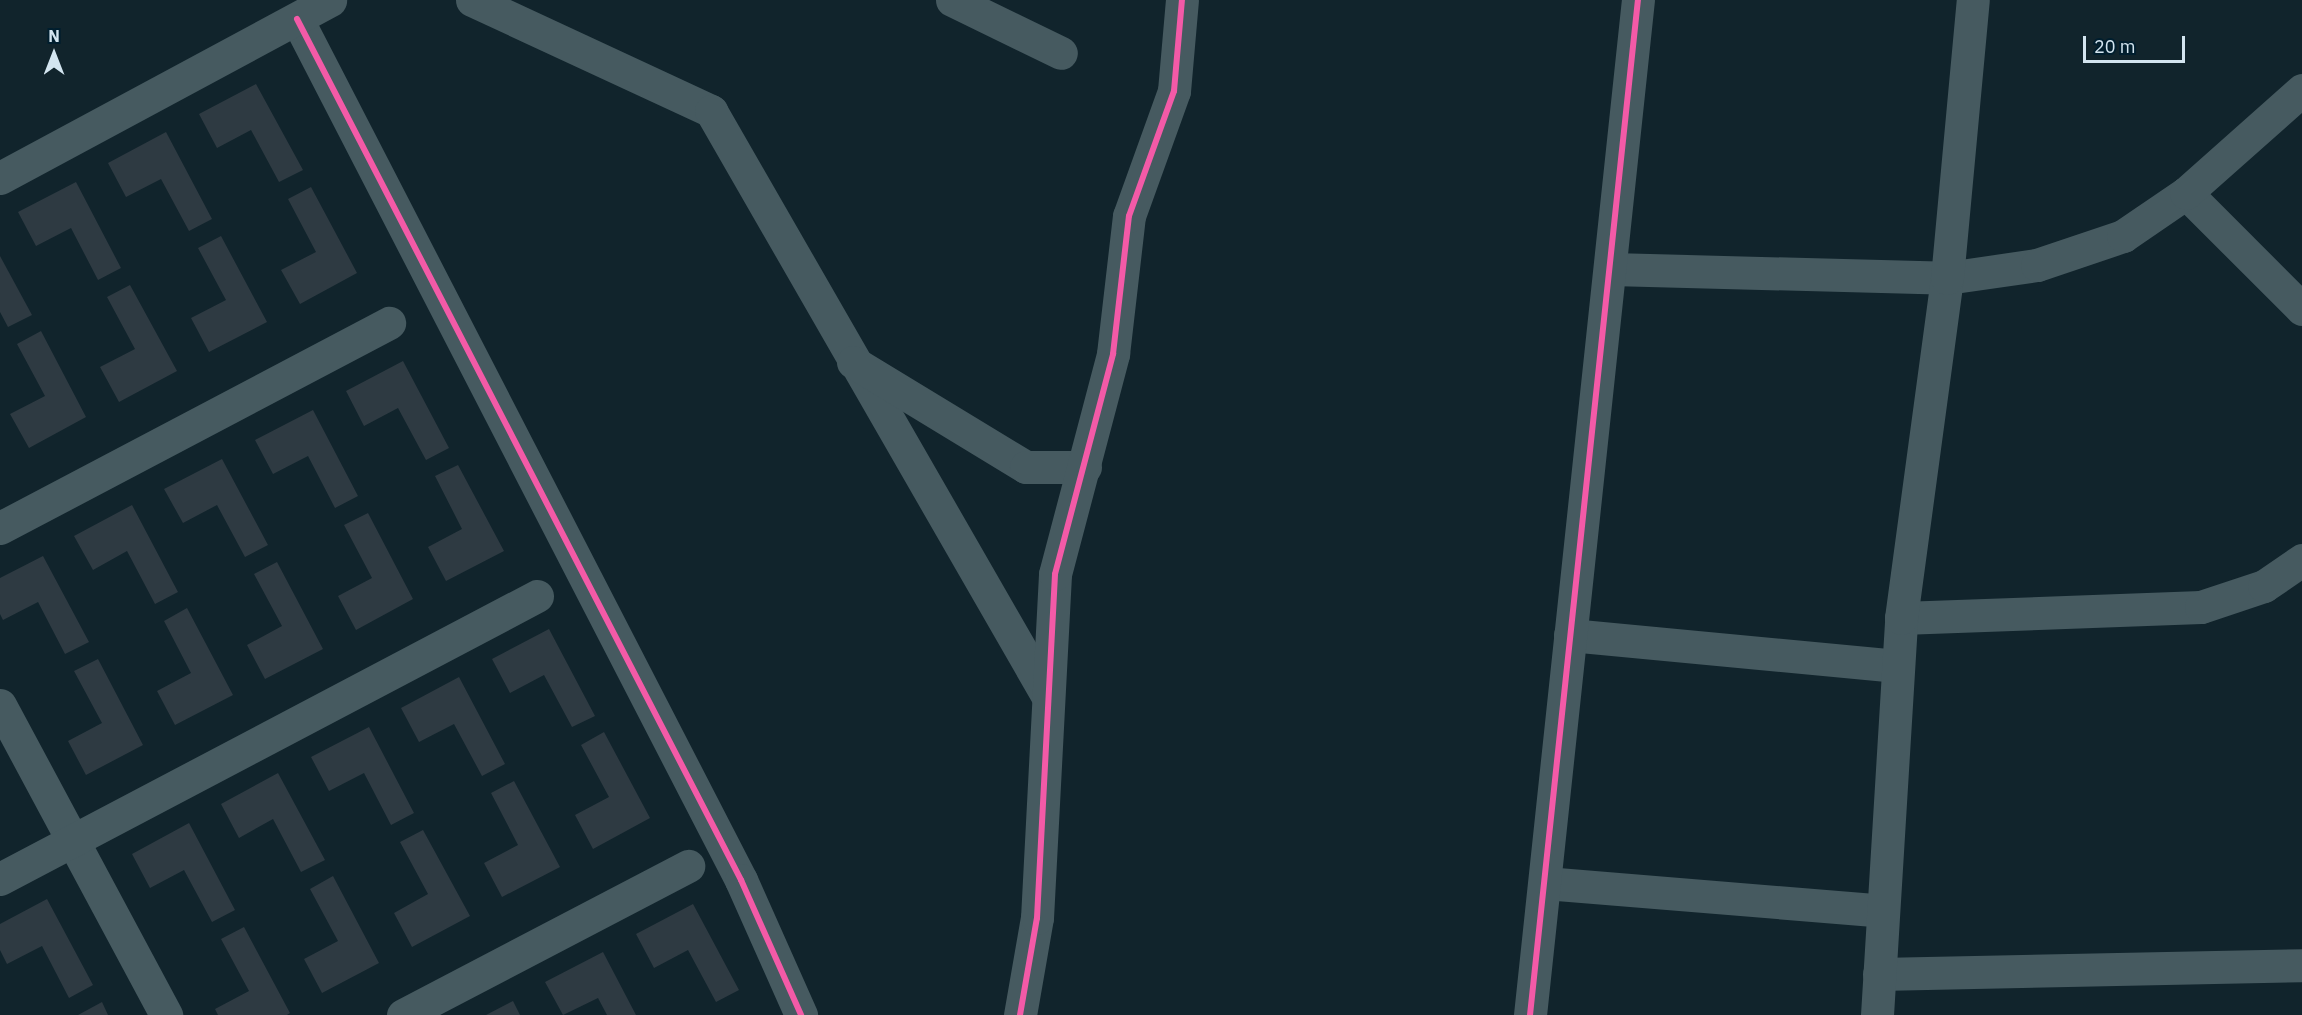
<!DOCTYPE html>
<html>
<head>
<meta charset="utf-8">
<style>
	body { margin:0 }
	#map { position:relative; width:2302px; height:1015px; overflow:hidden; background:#11242c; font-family:"IBM Plex Sans",sans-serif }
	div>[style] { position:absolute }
	.building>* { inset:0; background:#2e3a42 }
	.minor>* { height:33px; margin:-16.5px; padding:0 16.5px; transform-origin:16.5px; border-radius:16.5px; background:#465a60 }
	.cycleway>* { height:6px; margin:-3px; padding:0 3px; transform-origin:3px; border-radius:3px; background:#f35aa7 }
	span { translate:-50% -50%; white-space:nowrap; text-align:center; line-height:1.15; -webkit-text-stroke:4.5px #001e2e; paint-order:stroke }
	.north { position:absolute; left:24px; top:24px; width:60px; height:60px; -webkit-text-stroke:4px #001e2e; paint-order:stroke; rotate:0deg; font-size:16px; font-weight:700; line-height:24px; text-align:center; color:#d3e5f0 }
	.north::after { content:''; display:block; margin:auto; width:21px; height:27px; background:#d3e5f0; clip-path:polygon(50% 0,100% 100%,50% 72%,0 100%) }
	.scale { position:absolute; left:2083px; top:36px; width:102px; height:27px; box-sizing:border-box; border:3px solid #d3e5f0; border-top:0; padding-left:8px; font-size:18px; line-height:21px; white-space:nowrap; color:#d3e5f0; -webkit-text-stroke:4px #001e2e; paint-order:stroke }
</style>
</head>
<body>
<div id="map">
	<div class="building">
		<i style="clip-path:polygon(256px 84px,303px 170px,279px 182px,251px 130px,217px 148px,199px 114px)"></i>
		<i style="clip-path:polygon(166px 132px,212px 219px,189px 231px,161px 179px,126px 197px,108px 163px)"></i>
		<i style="clip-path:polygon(76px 182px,121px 268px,98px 280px,71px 228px,36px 246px,18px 212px)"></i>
		<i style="clip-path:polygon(311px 187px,357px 273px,300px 304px,281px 270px,316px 252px,288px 199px)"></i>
		<i style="clip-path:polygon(221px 236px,267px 322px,209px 352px,191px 318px,226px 300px,198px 248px)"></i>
		<i style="clip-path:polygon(0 256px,32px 315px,8px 327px,0 312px)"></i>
		<i style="clip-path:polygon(130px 285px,177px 371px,119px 402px,100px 367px,135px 349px,107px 297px)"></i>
		<i style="clip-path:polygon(41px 331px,86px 417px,29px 448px,10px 414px,45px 396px,17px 344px)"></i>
		<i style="clip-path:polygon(403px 361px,449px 448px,426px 460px,398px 408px,364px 426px,346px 391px)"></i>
		<i style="clip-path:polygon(313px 410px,358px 496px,335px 508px,308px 456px,273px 474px,255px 440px)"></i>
		<i style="clip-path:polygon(222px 459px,268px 545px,245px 557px,217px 505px,183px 523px,164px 489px)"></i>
		<i style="clip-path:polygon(458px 465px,504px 551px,446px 581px,428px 547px,462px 529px,435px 476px)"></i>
		<i style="clip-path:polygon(132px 505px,178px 592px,155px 604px,127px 551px,93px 570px,74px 536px)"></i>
		<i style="clip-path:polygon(368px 513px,413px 599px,356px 630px,338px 596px,372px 578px,344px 525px)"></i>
		<i style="clip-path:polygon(43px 556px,89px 642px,65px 654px,38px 602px,3px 620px,0 614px,0 578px)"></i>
		<i style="clip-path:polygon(277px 562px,323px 649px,265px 679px,247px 645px,282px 626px,254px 574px)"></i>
		<i style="clip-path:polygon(187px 608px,233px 695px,175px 725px,157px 691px,191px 673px,164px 621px)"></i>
		<i style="clip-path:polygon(549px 629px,595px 716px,572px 727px,544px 675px,510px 693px,492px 659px)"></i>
		<i style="clip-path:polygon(98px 659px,143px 745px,86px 775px,68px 741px,102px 723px,74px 671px)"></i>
		<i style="clip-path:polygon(459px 677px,505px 764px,482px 776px,454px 724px,419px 742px,401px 708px)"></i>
		<i style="clip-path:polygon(369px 727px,414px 813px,391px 825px,364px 773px,329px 791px,311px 757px)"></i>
		<i style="clip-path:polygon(604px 732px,650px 818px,593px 849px,575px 815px,609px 797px,581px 745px)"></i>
		<i style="clip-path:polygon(278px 773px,325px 860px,301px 872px,273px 819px,239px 838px,221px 804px)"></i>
		<i style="clip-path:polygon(514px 781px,560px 867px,502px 897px,484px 863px,518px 845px,491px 793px)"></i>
		<i style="clip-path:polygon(189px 823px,235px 910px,212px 922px,184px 870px,150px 888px,132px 854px)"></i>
		<i style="clip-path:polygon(423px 830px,470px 916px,412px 947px,394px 913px,428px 894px,400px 842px)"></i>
		<i style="clip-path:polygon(333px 876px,379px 963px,322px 993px,304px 959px,338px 941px,310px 889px)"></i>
		<i style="clip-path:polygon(47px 899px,93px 985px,69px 998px,42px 946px,7px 964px,0 950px,0 924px)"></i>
		<i style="clip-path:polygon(693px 904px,739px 990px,716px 1002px,688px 950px,654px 968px,636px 934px)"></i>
		<i style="clip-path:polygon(244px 927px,290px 1013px,287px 1015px,218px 1015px,215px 1009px,249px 991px,221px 939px)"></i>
		<i style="clip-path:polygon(603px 952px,636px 1015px,607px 1015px,598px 998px,563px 1015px,545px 982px)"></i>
		<i style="clip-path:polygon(513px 1001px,520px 1015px,486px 1015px)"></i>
		<i style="clip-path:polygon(102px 1002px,108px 1015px,78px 1015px)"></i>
	</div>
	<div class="minor">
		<i style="left:472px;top:0;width:264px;rotate:24.9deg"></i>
		<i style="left:711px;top:111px;width:676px;rotate:60.1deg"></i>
		<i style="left:952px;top:0;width:121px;rotate:25.9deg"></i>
		<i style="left:297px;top:19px;width:969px;rotate:62.72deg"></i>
		<i style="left:741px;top:880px;width:148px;rotate:66deg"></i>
		<i style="left:0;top:178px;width:375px;rotate:-28.3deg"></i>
		<i style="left:2186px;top:193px;width:164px;rotate:45deg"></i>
		<i style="left:1611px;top:269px;width:336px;rotate:1.5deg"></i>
		<i style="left:1947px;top:278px;width:91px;rotate:-8.2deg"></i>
		<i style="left:2037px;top:265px;width:91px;rotate:-18.6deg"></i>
		<i style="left:2123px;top:236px;width:76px;rotate:-34.3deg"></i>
		<i style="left:2186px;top:193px;width:155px;rotate:-41.6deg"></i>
		<i style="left:853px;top:362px;width:202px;rotate:31.3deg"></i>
		<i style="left:1026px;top:467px;width:59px"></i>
		<i style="left:0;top:528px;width:440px;rotate:-27.8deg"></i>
		<i style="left:1901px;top:618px;width:300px;rotate:-2.1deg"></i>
		<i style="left:2201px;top:607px;width:66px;rotate:-18.4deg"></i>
		<i style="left:2264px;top:586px;width:46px;rotate:-34.4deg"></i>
		<i style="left:1570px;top:635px;width:329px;rotate:5.4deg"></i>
		<i style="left:0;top:705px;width:352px;rotate:61.8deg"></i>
		<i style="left:0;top:879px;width:607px;rotate:-27.79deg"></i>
		<i style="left:1545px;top:883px;width:339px;rotate:4.7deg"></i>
		<i style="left:1879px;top:974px;width:423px;rotate:-1.2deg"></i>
		<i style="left:403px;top:1015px;width:322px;rotate:-27.6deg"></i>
		<i style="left:1020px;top:1015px;width:98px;rotate:-80.1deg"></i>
		<i style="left:1037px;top:918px;width:344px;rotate:-87deg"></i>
		<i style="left:1055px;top:574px;width:228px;rotate:-75.2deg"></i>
		<i style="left:1113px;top:354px;width:139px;rotate:-83.4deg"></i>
		<i style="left:1129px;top:216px;width:133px;rotate:-70.2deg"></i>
		<i style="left:1174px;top:91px;width:91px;rotate:-85deg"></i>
		<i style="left:1530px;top:1015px;width:1021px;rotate:-83.93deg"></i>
		<i style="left:1877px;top:1015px;width:398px;rotate:-86.5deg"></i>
		<i style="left:1901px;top:618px;width:343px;rotate:-82.3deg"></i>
		<i style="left:1947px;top:278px;width:279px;rotate:-84.7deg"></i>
	</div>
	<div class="cycleway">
		<i style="left:297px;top:19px;width:969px;rotate:62.72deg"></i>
		<i style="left:741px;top:880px;width:148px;rotate:66deg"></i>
		<i style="left:1020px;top:1015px;width:98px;rotate:-80.1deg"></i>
		<i style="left:1037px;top:918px;width:344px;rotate:-87deg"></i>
		<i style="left:1055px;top:574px;width:228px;rotate:-75.2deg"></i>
		<i style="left:1113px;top:354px;width:139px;rotate:-83.4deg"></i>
		<i style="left:1129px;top:216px;width:133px;rotate:-70.2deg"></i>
		<i style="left:1174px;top:91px;width:91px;rotate:-85deg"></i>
		<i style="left:1530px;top:1015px;width:1021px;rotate:-83.93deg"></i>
	</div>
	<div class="north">N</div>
	<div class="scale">20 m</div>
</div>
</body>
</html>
